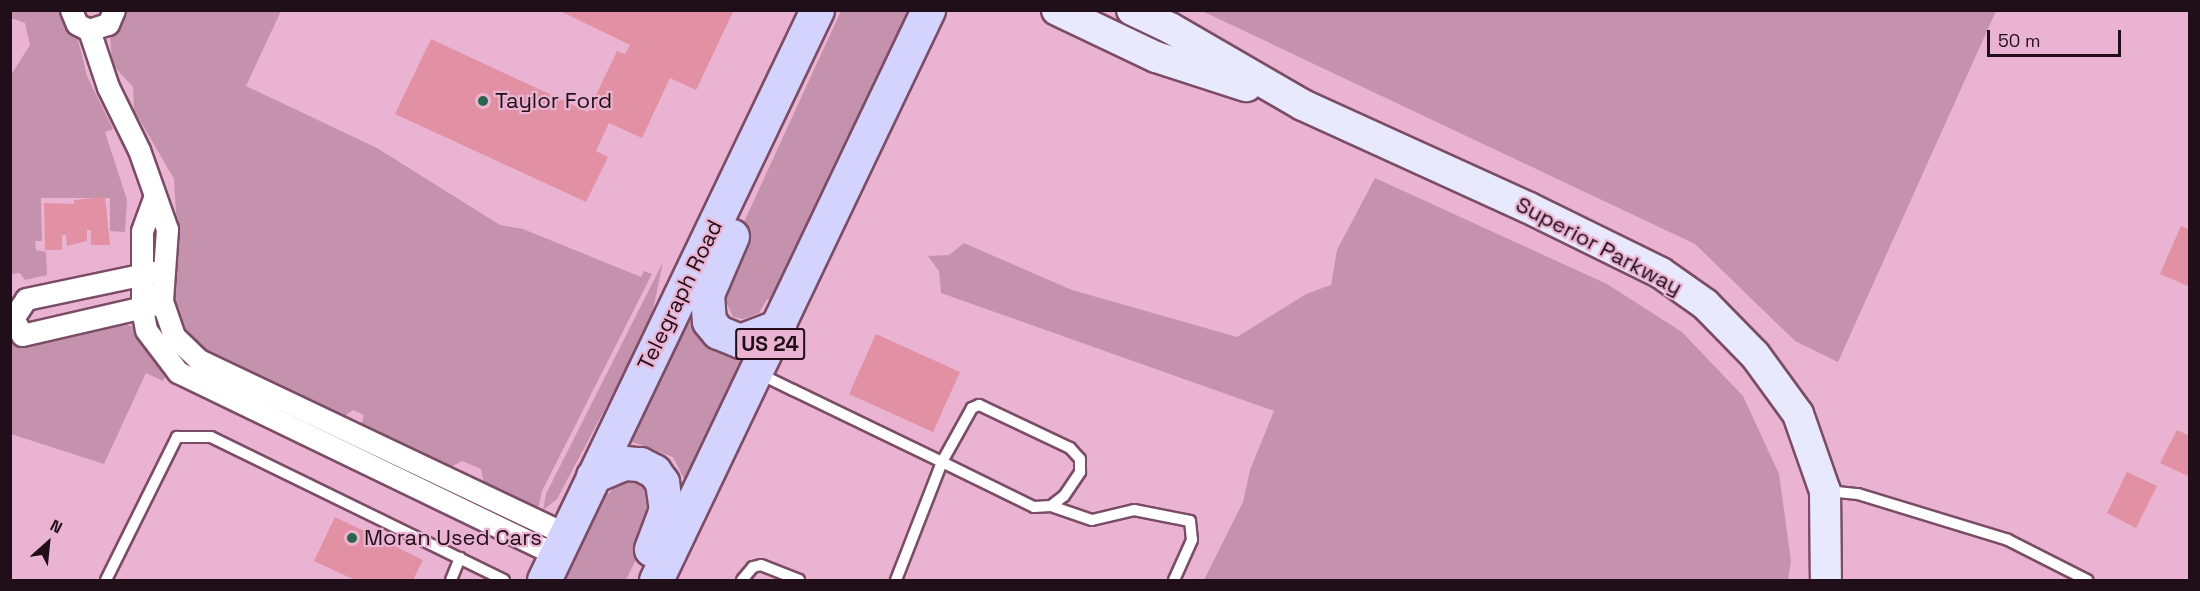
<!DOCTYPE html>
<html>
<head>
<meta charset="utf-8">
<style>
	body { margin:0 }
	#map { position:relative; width:2200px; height:591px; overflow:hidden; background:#eab3d1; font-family:"Space Grotesk",sans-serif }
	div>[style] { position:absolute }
	.green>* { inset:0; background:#c592ae }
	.building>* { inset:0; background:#e191a3 }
	.roads { filter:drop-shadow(2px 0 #7b4c66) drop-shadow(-2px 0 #7b4c66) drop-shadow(0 2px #7b4c66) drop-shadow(0 -2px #7b4c66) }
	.service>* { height:10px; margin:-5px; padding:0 5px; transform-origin:5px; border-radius:5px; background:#fff }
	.minor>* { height:21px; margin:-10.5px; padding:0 10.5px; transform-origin:10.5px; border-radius:10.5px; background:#fff }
	.secondary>* { height:30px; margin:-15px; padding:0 15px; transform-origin:15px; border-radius:15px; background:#e9e9fe }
	.primary>* { height:33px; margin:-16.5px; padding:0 16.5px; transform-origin:16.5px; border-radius:16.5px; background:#d4d3fd }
	.dots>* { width:16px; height:16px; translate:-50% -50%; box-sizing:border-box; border:3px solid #eab3d1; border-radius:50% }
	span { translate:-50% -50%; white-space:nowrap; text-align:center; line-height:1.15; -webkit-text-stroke:4.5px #eab3d1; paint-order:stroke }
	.shield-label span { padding:2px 4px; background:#eab3d1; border:2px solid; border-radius:4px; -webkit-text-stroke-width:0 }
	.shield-label { font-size:21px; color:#200e19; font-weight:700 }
	.poi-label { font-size:22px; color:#200e19 }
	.left { translate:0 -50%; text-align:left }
	.street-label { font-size:22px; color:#200e19 }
	.frame { position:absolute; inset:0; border:12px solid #200e19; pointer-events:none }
	.north { position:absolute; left:18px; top:513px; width:60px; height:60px; -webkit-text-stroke:4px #eab3d1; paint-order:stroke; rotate:27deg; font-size:16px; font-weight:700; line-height:24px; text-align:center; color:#200e19 }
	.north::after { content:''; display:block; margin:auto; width:21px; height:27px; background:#200e19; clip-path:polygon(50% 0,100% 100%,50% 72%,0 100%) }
	.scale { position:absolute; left:1987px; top:30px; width:134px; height:27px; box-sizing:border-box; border:3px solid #200e19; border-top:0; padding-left:8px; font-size:18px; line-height:21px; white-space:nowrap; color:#200e19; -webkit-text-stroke:4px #eab3d1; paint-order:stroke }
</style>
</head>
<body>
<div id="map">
	<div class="green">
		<i style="clip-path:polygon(11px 11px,62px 11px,75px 28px,87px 76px,113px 129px,105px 132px,127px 200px,125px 232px,110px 231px,110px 198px,41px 198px,42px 241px,35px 241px,36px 250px,46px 252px,47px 275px,25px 280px,20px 273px,11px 274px,11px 75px,30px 45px,25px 23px,11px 18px)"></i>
		<i style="clip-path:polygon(119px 11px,281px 11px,246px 86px,377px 148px,500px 225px,523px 229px,641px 277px,644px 271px,652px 274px,542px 491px,538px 510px,484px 486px,481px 469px,462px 461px,449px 468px,361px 426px,364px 415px,353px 410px,342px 418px,227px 369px,186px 338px,168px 298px,176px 213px,174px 179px,134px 110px,133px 87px,112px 64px,110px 34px)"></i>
		<i style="clip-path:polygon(841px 11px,910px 11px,771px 301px,767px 299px,759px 313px,743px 319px,733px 317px,726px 302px,727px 259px)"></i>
		<i style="clip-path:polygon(1202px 11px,1996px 11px,1838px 362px,1795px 341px,1695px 244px)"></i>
		<i style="clip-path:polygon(1375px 178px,1607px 284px,1682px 332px,1743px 396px,1779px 474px,1791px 561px,1788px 580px,1204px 580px,1243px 502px,1250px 470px,1274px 411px,941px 293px,939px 271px,928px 256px,949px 255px,964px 243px,1072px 290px,1237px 337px,1306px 294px,1331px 285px,1337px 250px)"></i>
		<i style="clip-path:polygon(663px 262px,650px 324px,557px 499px,543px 510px,546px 494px)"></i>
		<i style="clip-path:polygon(689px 318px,698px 338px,716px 351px,744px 359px,685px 481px,673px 457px,630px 441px)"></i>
		<i style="clip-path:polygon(126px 325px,136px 327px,170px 369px,163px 381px,146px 373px,104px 464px,11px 434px,10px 328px,30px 343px)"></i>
		<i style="clip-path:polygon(628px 479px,643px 483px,650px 518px,647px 537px,626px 580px,564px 580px,606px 492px,609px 494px,617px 483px)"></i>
	</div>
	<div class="building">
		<i style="clip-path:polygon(558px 10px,734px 10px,696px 90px,670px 78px,642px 138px,609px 123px,596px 151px,608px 157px,586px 202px,395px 114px,431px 39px,588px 112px,617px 51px,625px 54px,630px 45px)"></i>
		<i style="clip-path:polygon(105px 197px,110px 245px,91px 245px,91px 230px,87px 230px,87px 241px,67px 246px,66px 235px,62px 235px,62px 250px,45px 250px,44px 203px,74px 204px,74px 200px)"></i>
		<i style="clip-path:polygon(2181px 226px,2190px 230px,2188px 286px,2160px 274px)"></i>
		<i style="clip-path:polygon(876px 334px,960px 372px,933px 432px,849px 394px)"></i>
		<i style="clip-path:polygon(2177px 430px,2190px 436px,2190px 477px,2160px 463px)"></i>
		<i style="clip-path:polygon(2127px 472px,2157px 486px,2136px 528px,2107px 513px)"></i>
		<i style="clip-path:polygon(335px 517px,423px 560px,413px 580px,355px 580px,314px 561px)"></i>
	</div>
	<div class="roads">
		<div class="service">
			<i style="left:760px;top:374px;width:37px;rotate:26deg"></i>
			<i style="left:793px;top:390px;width:165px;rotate:25.8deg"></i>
			<i style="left:942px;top:462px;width:102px;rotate:26.1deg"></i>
			<i style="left:1034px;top:507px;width:17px;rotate:-3deg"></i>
			<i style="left:1051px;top:506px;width:16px;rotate:-38deg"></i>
			<i style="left:1064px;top:496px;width:29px;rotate:-56deg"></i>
			<i style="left:1080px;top:472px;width:13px;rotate:-90deg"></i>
			<i style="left:1080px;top:459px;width:15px;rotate:-132deg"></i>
			<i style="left:1070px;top:448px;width:101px;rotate:-154.7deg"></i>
			<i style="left:979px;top:405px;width:8px;rotate:157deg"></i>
			<i style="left:972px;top:408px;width:62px;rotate:119.1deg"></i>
			<i style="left:942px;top:462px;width:127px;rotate:111.3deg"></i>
			<i style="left:1828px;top:491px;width:30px;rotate:6deg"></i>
			<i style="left:1858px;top:494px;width:157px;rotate:17deg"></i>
			<i style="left:2008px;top:540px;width:89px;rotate:26.9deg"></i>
			<i style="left:1051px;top:506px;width:43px;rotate:18.9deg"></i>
			<i style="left:1092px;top:520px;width:43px;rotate:-13.4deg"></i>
			<i style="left:1134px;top:510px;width:57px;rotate:11.1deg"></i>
			<i style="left:1190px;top:521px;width:19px;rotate:84deg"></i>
			<i style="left:1192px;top:540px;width:44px;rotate:114.2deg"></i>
			<i style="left:106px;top:580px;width:160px;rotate:-63.6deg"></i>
			<i style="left:177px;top:437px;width:34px"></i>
			<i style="left:211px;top:437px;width:326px;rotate:26deg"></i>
			<i style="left:451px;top:580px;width:24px;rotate:-68deg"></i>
			<i style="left:742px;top:580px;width:17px;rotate:-50deg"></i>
			<i style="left:753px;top:567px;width:8px;rotate:-14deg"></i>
			<i style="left:761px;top:565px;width:41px;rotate:21.5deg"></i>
		</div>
		<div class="minor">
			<i style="left:71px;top:10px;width:15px;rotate:67deg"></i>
			<i style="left:77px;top:24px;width:13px;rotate:27deg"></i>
			<i style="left:89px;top:30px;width:20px;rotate:-18deg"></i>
			<i style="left:108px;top:24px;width:15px;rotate:-67deg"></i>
			<i style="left:89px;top:30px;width:60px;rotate:71.6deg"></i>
			<i style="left:108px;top:87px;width:70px;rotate:63.8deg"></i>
			<i style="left:139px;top:150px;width:84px;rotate:70.5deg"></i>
			<i style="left:167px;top:229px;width:72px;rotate:94deg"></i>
			<i style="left:162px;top:301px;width:37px;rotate:71deg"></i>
			<i style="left:174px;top:336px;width:35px;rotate:44deg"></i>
			<i style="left:199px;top:360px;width:405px;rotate:25.4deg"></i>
			<i style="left:154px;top:198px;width:35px;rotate:110deg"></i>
			<i style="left:142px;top:231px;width:78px;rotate:90deg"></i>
			<i style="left:142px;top:309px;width:21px;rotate:79deg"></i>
			<i style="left:146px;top:330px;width:53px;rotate:52.7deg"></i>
			<i style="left:178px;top:372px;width:420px;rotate:25.8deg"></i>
			<i style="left:154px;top:272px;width:131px;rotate:168.1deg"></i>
			<i style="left:26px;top:299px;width:23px;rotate:124deg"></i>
			<i style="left:13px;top:318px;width:19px;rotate:62deg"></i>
			<i style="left:22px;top:335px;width:138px;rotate:-13deg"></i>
		</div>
		<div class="secondary">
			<i style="left:1057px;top:10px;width:110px;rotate:25.4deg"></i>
			<i style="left:1156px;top:57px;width:95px;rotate:17.9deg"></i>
			<i style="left:1132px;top:10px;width:42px;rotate:25.3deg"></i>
			<i style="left:1170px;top:28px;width:154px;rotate:30.1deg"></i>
			<i style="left:1303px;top:105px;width:246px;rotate:24.5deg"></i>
			<i style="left:1527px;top:207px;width:149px;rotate:26.2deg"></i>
			<i style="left:1661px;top:273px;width:54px;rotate:35.2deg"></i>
			<i style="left:1705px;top:304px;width:71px;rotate:45.6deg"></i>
			<i style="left:1755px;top:355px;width:73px;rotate:53.9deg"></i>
			<i style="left:1798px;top:414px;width:82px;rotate:70.7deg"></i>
			<i style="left:1825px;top:491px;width:89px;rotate:89.4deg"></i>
		</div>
		<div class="primary">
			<i style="left:732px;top:236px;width:63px;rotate:113.3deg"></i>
			<i style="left:707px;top:294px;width:27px;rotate:86deg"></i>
			<i style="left:709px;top:321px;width:14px;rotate:51deg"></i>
			<i style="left:718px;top:332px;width:24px;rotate:22deg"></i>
			<i style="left:740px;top:341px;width:42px;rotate:-21deg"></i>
			<i style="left:593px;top:476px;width:34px;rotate:-23deg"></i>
			<i style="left:624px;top:463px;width:16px;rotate:4deg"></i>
			<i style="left:640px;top:464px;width:16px;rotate:27deg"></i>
			<i style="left:654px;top:471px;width:14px;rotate:54deg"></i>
			<i style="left:662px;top:482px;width:27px;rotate:82deg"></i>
			<i style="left:666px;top:509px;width:43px;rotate:110.6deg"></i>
			<i style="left:544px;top:580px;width:632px;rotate:-64.41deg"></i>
			<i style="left:656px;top:580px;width:632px;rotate:-64.49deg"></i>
		</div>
	</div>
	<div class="dots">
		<i style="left:483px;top:101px;background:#2b654e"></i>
		<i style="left:352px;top:538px;background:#2b654e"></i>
	</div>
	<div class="shield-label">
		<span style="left:770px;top:344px">US 24</span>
	</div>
	<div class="poi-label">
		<span class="left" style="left:495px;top:101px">Taylor Ford</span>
		<span class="left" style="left:364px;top:538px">Moran Used Cars</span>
	</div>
	<div class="street-label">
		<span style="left:1599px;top:246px;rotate:28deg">Superior Parkway</span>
		<span style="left:680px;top:295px;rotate:-64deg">Telegraph Road</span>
	</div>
	<div class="frame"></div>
	<div class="north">N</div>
	<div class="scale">50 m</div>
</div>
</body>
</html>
